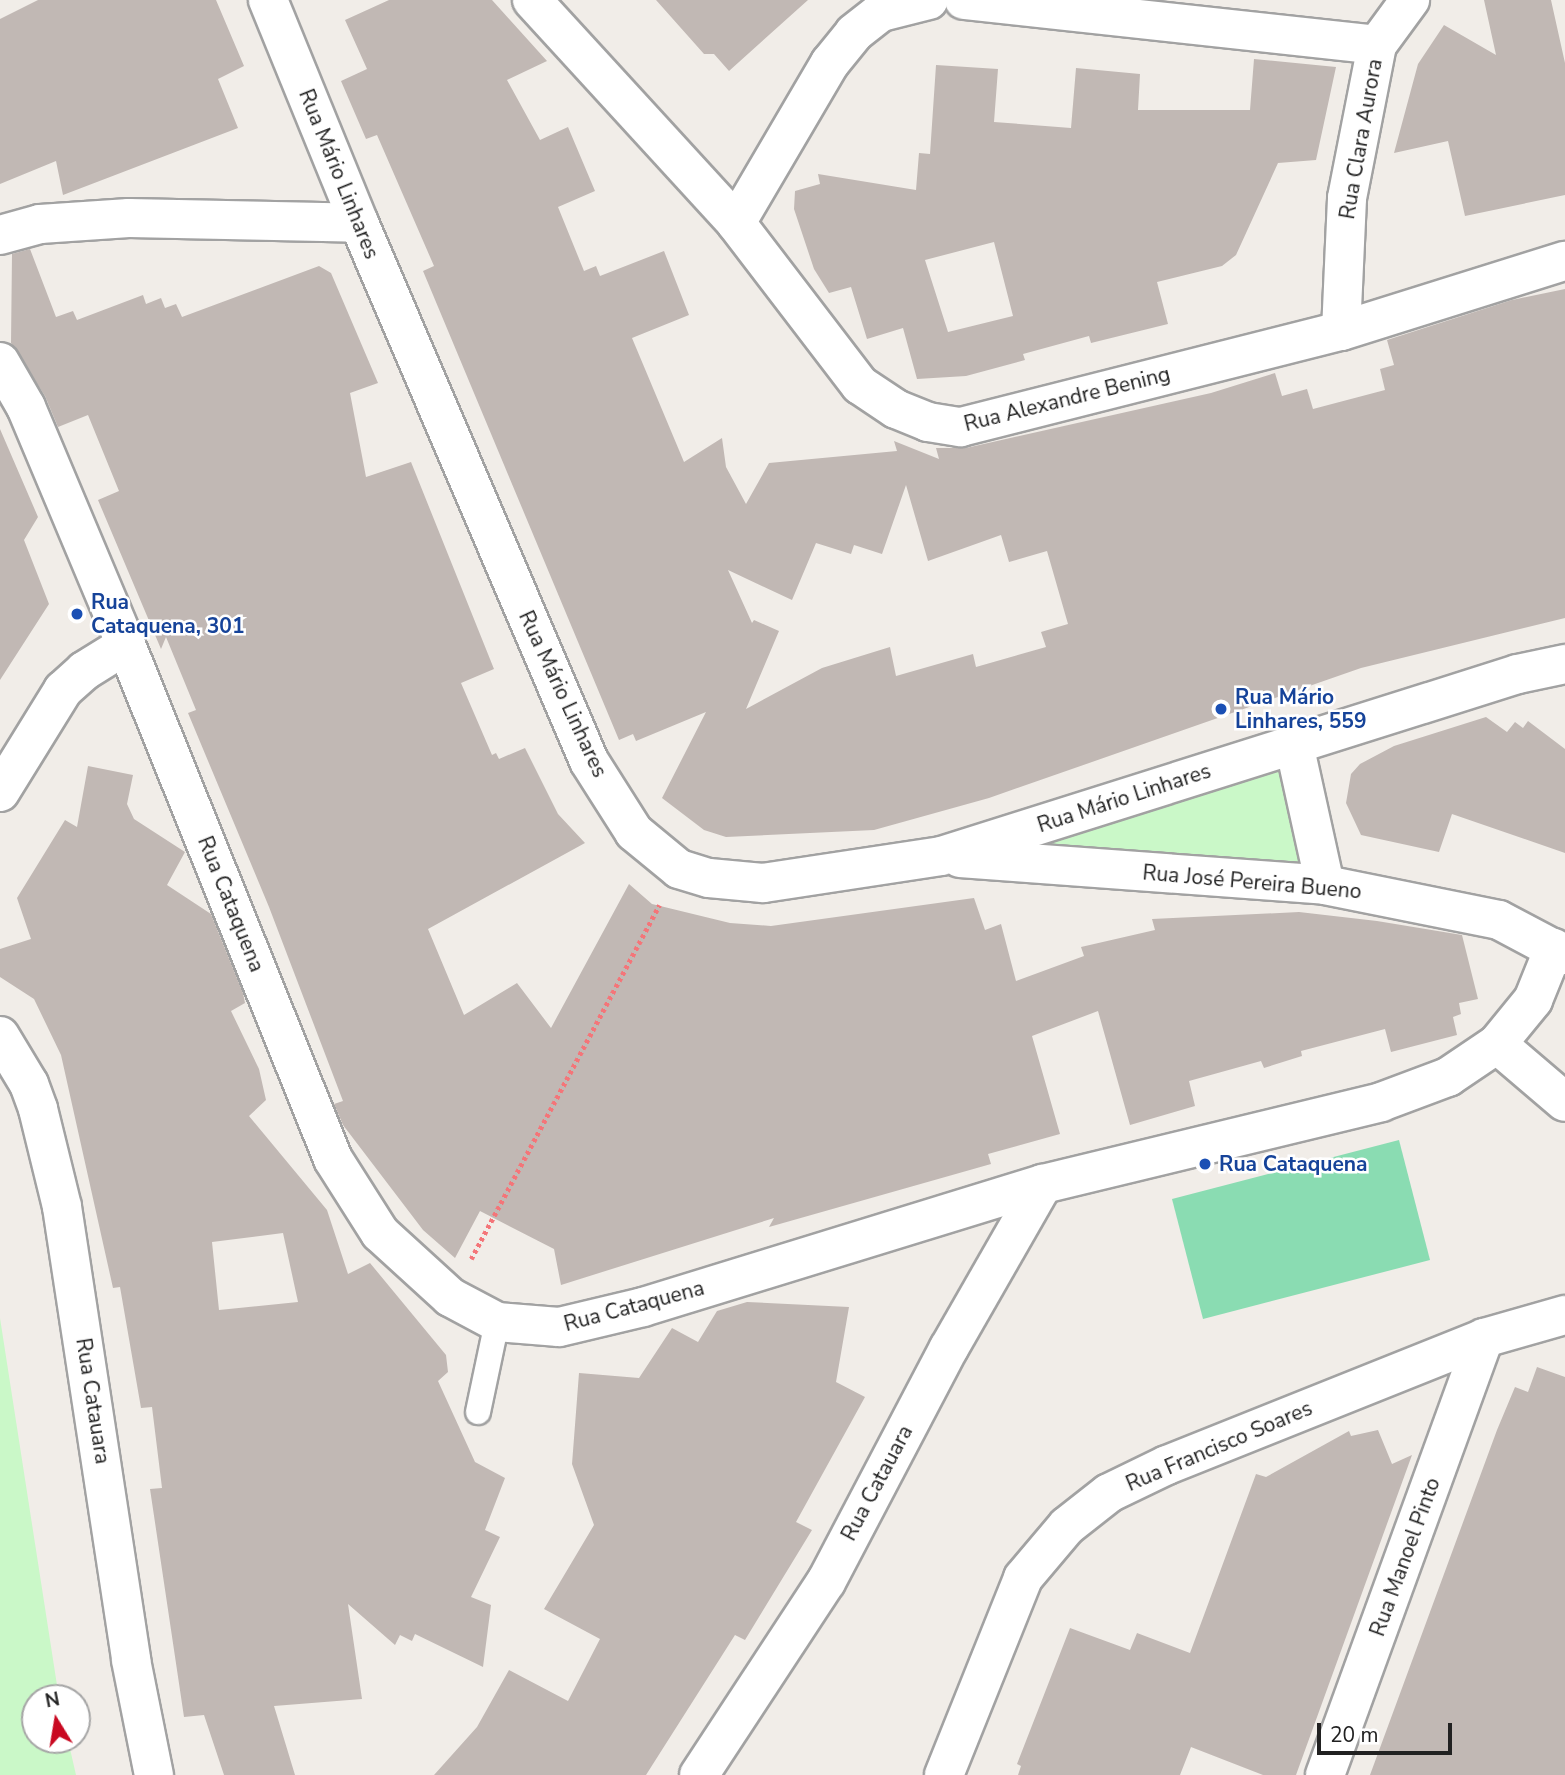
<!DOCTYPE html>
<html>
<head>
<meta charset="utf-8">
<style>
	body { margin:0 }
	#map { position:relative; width:1565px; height:1775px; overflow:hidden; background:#f1ede8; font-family:"Nunito Sans",sans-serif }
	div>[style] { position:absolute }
	.park>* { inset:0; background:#caf8c8 }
	.pitch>* { inset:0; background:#8adcb2 }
	.building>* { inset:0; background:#c1b8b4 }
	.path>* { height:4.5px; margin-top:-2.25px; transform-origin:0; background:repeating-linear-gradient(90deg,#f47579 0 3.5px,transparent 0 7px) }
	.roads { filter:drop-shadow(2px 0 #a2a2a2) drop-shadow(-2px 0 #a2a2a2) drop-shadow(0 2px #a2a2a2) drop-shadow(0 -2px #a2a2a2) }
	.service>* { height:24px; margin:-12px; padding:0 12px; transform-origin:12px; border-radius:12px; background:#fff }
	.minor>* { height:38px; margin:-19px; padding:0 19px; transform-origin:19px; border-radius:19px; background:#fff }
	.tertiary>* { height:38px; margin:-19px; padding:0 19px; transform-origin:19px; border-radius:19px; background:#fff }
	.dots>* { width:19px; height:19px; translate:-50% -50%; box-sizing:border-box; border:4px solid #fff; border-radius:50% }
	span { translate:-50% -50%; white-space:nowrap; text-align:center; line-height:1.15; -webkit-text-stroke:5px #fff; paint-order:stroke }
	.street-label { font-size:21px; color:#212121 }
	.transit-label { font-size:21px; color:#164399; font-weight:700 }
	.left { translate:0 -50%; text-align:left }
	.north { position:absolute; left:21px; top:1684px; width:70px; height:70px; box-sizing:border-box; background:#fff; border:2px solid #a6a6a6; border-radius:50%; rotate:349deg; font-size:19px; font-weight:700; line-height:28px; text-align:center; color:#212121 }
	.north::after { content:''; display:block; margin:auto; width:24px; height:32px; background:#c90921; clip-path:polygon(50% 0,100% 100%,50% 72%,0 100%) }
	.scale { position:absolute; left:1317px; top:1723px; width:135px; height:32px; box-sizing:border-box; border:4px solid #212121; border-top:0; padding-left:9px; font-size:21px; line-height:24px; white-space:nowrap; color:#212121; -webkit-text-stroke:5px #fff; paint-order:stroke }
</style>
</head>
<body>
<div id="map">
	<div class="park">
		<i style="clip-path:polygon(1282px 761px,1299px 863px,1034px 845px)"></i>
		<i style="clip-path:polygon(0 1318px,59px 1698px,35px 1698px,35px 1740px,68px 1740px,76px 1775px,0 1775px)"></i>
	</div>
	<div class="pitch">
		<i style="clip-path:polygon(1399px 1140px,1430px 1260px,1203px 1319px,1172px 1199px)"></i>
	</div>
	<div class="building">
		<i style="clip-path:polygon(38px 0,216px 0,244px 66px,218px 79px,238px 128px,63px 195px,56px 161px,0 184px,0 19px)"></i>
		<i style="clip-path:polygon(evenodd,389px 0,492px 0,547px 61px,507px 80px,540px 140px,568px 127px,595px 191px,558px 207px,584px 271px,596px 266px,600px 276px,664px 251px,689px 315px,632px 338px,684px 462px,722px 438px,726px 467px,746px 504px,769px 463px,897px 451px,894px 441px,939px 459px,936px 448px,966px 448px,1211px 393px,1275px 373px,1282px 396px,1307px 389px,1313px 409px,1385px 390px,1380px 369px,1394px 365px,1387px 340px,1512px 300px,1565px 289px,1565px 618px,1361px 668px,989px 798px,874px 830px,726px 837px,704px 830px,662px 798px,706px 712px,636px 741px,633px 734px,619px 740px,423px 271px,434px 266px,377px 135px,366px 139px,341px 81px,367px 69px,345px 20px,389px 0,906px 485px,928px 561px,1001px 535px,1009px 562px,1047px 551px,1068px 624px,1041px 632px,1046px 647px,976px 667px,973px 654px,896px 676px,890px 647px,822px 668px,746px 709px,779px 631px,754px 620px,752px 623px,728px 570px,792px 600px,816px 543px,851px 554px,854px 545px,882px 554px,906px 485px)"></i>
		<i style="clip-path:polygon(656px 0,808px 0,729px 71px,714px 54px,704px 54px)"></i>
		<i style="clip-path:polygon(1484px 0,1551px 0,1565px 63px,1565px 195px,1465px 216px,1448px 141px,1394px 153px,1418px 64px,1444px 25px,1496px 55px)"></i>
		<i style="clip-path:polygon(evenodd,1254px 59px,1336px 67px,1316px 160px,1278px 163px,1236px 255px,1222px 266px,1157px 282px,1168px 324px,1091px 343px,1089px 336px,1023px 354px,1025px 360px,966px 376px,917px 379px,903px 328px,867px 339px,851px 287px,829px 293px,814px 269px,794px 209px,795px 191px,820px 184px,818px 174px,916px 190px,919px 153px,930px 154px,936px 65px,998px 69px,994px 122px,1071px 128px,1076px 68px,1140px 74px,1138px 110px,1250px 110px,1254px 59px,994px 242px,1013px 316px,948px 332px,925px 260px,994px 242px)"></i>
		<i style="clip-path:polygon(30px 249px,56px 317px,73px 311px,77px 320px,143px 295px,146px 304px,161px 298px,165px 308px,176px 304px,182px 317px,319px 266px,331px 273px,378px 383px,350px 393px,366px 477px,411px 462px,494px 669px,461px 683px,492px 755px,496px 753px,499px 759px,525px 748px,558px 814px,585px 843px,428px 929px,464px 1015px,517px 983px,551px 1028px,629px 884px,652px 904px,730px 923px,771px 926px,974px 898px,985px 930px,1001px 924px,1016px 981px,1084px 956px,1081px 947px,1155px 930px,1152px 919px,1299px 912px,1377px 921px,1462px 935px,1478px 999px,1459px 1003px,1461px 1014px,1453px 1017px,1457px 1035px,1391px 1052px,1385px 1029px,1301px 1051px,1302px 1056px,1264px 1068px,1261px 1061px,1189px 1081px,1195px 1106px,1130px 1125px,1098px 1011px,1032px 1036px,1060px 1134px,988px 1154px,991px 1164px,769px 1227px,774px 1218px,561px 1285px,554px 1249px,480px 1211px,455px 1258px,423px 1230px,343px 1125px,334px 1104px,343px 1101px,269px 907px,188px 713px,196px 710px,166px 637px,161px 649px,98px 500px,119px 491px,88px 415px,58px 427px,45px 396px,11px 343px,12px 254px)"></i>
		<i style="clip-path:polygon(0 429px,38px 517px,24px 540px,49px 604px,0 680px)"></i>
		<i style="clip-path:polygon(1486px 717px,1507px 732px,1515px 722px,1523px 728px,1528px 721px,1565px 749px,1565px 853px,1452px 814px,1439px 852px,1361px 835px,1346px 803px,1351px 774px,1360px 764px,1394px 746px)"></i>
		<i style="clip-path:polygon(evenodd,88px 766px,133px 775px,127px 804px,134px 819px,185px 852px,167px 885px,211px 914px,243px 993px,245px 1003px,231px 1011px,259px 1069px,266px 1100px,249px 1116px,327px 1210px,348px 1274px,370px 1263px,446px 1355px,448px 1372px,438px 1381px,475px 1462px,505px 1478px,485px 1530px,500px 1537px,471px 1597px,491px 1605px,483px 1667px,415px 1634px,412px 1641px,400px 1635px,395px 1645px,348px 1604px,362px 1699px,274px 1706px,295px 1775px,224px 1775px,204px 1715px,184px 1717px,150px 1489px,162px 1488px,152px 1407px,141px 1408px,120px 1287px,113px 1288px,61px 1055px,34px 999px,0 977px,0 949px,31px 939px,17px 898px,65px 820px,77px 827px,88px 766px,283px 1233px,298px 1302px,219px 1310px,212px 1242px,283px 1233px)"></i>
		<i style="clip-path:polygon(747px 1302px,849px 1307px,836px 1382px,865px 1397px,796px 1522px,812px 1530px,745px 1640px,735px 1635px,646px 1775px,434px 1775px,477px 1727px,509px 1670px,568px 1701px,600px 1639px,544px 1609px,594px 1525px,572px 1464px,579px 1373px,639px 1378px,672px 1328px,698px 1342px,717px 1311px)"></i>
		<i style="clip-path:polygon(1537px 1367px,1565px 1377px,1565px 1775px,1370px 1775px,1497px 1430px,1515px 1387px,1528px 1392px)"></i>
		<i style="clip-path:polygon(1378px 1430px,1392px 1464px,1412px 1455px,1296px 1775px,1263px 1775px,1191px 1747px,1180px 1775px,1018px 1775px,1021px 1766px,1017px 1764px,1070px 1628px,1130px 1650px,1137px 1633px,1190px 1653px,1256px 1474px,1266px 1477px,1349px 1431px,1351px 1436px)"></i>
	</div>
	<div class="path">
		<i style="left:471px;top:1259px;width:401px;rotate:-62deg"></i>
	</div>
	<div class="roads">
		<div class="service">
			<i style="left:478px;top:1412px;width:92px;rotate:-78.1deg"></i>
		</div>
		<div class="minor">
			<i style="left:532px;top:0;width:302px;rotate:47.5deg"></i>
			<i style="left:736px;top:223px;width:204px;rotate:52.6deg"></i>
			<i style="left:860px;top:385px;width:43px;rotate:33.7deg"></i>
			<i style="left:896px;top:409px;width:35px;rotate:22deg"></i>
			<i style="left:928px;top:422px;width:33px;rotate:9deg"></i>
			<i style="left:961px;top:427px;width:392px;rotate:-14.2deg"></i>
			<i style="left:1341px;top:331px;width:235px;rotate:-17.4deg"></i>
			<i style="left:964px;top:0;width:415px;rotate:6.2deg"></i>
			<i style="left:359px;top:223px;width:585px;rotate:66.85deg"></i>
			<i style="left:589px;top:761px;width:84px;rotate:57.6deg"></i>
			<i style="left:634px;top:832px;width:58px;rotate:39.4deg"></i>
			<i style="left:679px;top:869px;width:31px;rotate:17deg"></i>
			<i style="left:709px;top:878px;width:54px;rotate:5.3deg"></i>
			<i style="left:763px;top:883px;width:180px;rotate:-8.6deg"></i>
			<i style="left:941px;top:856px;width:605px;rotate:-17.51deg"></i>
			<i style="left:1518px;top:674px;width:48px;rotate:-12deg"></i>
			<i style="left:736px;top:223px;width:186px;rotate:-59.6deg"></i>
			<i style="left:830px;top:63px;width:38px;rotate:-51deg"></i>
			<i style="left:854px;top:33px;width:34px;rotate:-38deg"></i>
			<i style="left:881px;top:12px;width:49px;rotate:-14deg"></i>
			<i style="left:1341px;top:331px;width:133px;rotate:-87.4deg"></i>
			<i style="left:1347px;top:198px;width:156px;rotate:-78.9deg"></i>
			<i style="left:1377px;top:45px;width:56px;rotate:-53.7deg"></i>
			<i style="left:0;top:362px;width:52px;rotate:60deg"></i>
			<i style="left:26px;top:407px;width:258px;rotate:67.2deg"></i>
			<i style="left:126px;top:645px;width:554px;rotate:68.06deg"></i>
			<i style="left:333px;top:1159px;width:88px;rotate:57.6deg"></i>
			<i style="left:380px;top:1233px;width:95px;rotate:42.4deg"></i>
			<i style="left:450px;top:1297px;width:53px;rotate:28deg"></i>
			<i style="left:497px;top:1322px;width:62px;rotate:4.6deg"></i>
			<i style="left:559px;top:1327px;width:86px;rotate:-13.4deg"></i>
			<i style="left:643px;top:1307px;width:418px;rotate:-17.1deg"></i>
			<i style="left:1043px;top:1184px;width:348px;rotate:-13.6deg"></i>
			<i style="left:1381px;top:1102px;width:72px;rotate:-20.5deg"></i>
			<i style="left:1448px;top:1077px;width:59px;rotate:-34deg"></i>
			<i style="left:1497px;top:1044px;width:57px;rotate:-50.7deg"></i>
			<i style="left:1533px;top:1000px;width:56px;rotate:-68deg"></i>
			<i style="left:1294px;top:744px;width:144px;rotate:77.6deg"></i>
			<i style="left:0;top:792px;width:120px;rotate:-58.3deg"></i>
			<i style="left:63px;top:690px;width:28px;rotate:-42deg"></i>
			<i style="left:84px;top:671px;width:49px;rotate:-31.8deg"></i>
			<i style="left:960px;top:858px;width:366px;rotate:4.2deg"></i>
			<i style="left:1325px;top:885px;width:177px;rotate:11.4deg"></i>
			<i style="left:1499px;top:920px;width:75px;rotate:27.9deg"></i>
			<i style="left:0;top:1036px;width:56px;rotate:58.9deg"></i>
			<i style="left:29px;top:1084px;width:27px;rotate:70deg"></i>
			<i style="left:38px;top:1109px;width:101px;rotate:76.2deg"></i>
			<i style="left:62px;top:1207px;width:458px;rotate:81.3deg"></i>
			<i style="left:131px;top:1660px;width:117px;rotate:78.7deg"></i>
			<i style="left:1497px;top:1044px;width:89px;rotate:40.5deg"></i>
			<i style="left:699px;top:1775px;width:231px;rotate:-56.7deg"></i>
			<i style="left:826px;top:1582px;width:264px;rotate:-62.3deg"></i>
			<i style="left:949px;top:1348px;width:189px;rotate:-60.2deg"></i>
			<i style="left:944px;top:1775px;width:212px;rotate:-68.1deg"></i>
			<i style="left:1023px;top:1578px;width:68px;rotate:-49.8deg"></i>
			<i style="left:1067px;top:1526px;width:53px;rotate:-38.2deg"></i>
			<i style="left:1109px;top:1493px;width:64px;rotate:-25.8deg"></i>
			<i style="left:1167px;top:1465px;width:341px;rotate:-21.8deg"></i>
			<i style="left:1484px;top:1338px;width:84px;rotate:-15.9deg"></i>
			<i style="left:1325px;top:1775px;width:465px;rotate:-70deg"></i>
		</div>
		<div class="tertiary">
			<i style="left:0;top:235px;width:41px;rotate:-15.4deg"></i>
			<i style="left:40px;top:224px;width:89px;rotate:-3.9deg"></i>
			<i style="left:129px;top:218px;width:230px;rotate:1.2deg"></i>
			<i style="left:359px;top:223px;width:241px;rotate:-112.2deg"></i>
		</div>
	</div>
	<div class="dots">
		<i style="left:77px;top:614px;background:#1a4fb4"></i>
		<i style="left:1221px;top:709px;background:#1a4fb4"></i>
		<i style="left:1205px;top:1164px;background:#1a4fb4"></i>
	</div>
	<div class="street-label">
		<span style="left:1361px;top:139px;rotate:-80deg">Rua Clara Aurora</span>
		<span style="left:339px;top:174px;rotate:68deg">Rua Mário Linhares</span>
		<span style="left:1067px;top:399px;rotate:-14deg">Rua Alexandre Bening</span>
		<span style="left:563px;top:694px;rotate:65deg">Rua Mário Linhares</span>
		<span style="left:1124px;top:798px;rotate:-18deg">Rua Mário Linhares</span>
		<span style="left:1252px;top:882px;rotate:5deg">Rua José Pereira Bueno</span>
		<span style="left:231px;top:904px;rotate:68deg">Rua Cataquena</span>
		<span style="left:634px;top:1306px;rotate:-15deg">Rua Cataquena</span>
		<span style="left:93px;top:1401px;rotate:81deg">Rua Catauara</span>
		<span style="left:1219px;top:1446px;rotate:-23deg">Rua Francisco Soares</span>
		<span style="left:877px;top:1483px;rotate:-62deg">Rua Catauara</span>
		<span style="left:1405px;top:1557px;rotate:-70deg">Rua Manoel Pinto</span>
	</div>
	<div class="transit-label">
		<span class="left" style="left:91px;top:614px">Rua<br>Cataquena, 301</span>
		<span class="left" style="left:1235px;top:709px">Rua Mário<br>Linhares, 559</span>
		<span class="left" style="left:1219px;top:1164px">Rua Cataquena</span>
	</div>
	<div class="north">N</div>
	<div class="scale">20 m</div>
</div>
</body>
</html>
